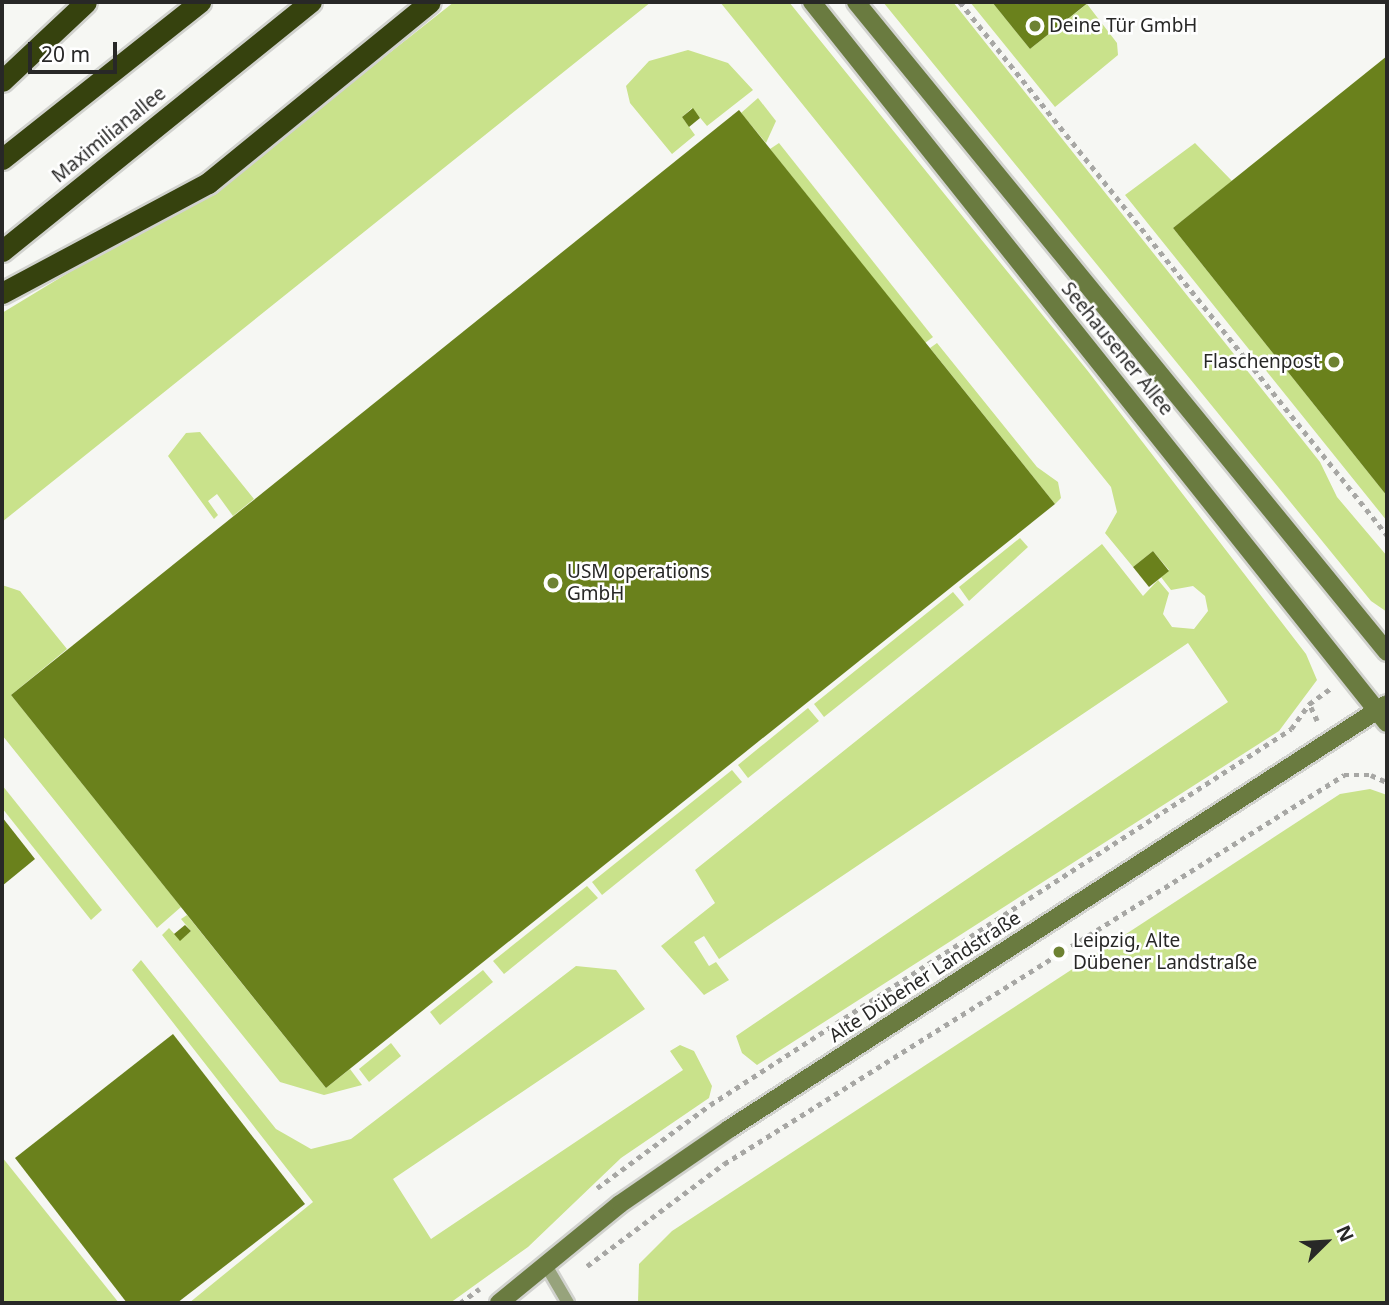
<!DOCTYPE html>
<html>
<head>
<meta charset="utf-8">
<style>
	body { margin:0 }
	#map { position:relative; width:1389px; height:1305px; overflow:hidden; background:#f6f7f3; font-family:"Noto Sans",sans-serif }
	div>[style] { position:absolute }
	.green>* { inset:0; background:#c9e28b }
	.building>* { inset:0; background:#6a811c }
	.path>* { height:4.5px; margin-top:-2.25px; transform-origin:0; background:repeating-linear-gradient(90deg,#a7a7a4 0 5px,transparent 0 10px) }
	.roads { filter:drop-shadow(2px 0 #d1d2ce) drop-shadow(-2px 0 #d1d2ce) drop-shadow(0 2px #d1d2ce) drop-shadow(0 -2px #d1d2ce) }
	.lane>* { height:12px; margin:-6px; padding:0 6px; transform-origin:6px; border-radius:6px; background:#97a37c }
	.secondary>* { height:18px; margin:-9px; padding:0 9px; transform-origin:9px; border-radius:9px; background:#6a7b40 }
	.highway>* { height:21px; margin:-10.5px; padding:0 10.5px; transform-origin:10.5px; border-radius:10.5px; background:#36420e }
	.dots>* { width:19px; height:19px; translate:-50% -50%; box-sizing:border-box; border:4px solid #fff; border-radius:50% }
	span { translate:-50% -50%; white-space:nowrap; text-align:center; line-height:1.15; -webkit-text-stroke:5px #fff; paint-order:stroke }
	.poi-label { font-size:19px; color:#282827 }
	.left { translate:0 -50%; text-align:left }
	.right { translate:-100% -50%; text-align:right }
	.street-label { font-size:19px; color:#282827 }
	.frame { position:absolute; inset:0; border:4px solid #282827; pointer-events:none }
	.north { position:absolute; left:1291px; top:1207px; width:70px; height:70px; -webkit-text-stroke:5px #fff; paint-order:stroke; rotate:66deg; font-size:19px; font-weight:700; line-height:28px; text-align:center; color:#282827 }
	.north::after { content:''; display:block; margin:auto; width:24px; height:32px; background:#282827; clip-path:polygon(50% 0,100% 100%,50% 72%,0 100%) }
	.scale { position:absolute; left:28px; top:42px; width:89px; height:32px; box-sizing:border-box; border:4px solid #282827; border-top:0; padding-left:9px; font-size:21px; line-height:24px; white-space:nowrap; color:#282827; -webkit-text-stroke:5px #fff; paint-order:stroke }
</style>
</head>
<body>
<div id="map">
	<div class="green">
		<i style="clip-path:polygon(454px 2px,651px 2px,2px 522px,2px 313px,251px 162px)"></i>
		<i style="clip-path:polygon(720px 2px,789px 2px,1087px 370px,1306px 654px,1317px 680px,1279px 731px,757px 1065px,742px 1053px,736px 1036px,1228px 702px,1188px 643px,719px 959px,704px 936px,694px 942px,709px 966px,716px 962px,729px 980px,704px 995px,661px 946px,715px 903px,695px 870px,1102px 544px,1143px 596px,1158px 580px,1169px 593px,1163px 614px,1172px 627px,1194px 629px,1208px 611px,1205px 596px,1193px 586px,1171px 590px,1161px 577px,1169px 570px,1153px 551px,1133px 567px,1105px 533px,1117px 512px,1111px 487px)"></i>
		<i style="clip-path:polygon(883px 2px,953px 2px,1320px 462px,1337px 497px,1387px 556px,1387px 612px,1371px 601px)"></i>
		<i style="clip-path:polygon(970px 2px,992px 2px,1030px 49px,1087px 4px,1117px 43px,1118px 55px,1055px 107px)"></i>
		<i style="clip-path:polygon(688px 50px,728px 63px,753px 90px,707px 126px,692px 108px,682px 117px,695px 135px,672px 154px,630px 103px,626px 86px,649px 61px)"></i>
		<i style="clip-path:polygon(758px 98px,776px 121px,766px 143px,741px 113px)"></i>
		<i style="clip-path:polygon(779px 143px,933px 337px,925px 343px,770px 149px)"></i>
		<i style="clip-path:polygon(1195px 143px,1232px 181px,1173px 228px,1387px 496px,1387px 521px,1125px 195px)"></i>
		<i style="clip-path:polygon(937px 343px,1037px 467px,1058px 482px,1061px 498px,1055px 504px,930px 348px)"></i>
		<i style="clip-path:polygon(200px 432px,254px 499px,233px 516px,217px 494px,208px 501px,218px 515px,214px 519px,168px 456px,186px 433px)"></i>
		<i style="clip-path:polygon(1020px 538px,1028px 547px,969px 601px,959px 587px)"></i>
		<i style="clip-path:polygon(2px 585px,20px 591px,67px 649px,11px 695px,181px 907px,157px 928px,2px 735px)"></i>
		<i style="clip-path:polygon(953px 592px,964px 605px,824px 717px,814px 704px)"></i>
		<i style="clip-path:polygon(808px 708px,819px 721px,748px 778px,738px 765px)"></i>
		<i style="clip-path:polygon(732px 770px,742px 782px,602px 895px,592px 882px)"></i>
		<i style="clip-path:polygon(2px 785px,102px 910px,91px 920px,2px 808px)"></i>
		<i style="clip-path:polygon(1370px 789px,1387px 795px,1387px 1303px,638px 1303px,639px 1264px,672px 1231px,1340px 794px)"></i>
		<i style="clip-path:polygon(587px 886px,598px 898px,504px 974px,493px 961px)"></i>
		<i style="clip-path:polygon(187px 915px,326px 1088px,350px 1069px,362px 1085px,324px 1095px,280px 1082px,162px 935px,169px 928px,180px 940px,191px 931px,181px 919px)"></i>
		<i style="clip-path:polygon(141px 960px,276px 1129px,311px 1149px,351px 1139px,576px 966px,616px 970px,645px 1009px,393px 1179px,431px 1239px,683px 1070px,670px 1051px,680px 1045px,694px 1051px,712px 1086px,709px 1098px,621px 1158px,528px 1247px,450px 1303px,189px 1303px,313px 1202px,132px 970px)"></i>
		<i style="clip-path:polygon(483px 970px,493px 982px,440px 1025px,430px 1012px)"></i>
		<i style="clip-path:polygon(391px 1043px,401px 1056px,369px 1082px,359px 1069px)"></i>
		<i style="clip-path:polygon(2px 1157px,119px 1303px,2px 1303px)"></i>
	</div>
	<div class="building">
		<i style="clip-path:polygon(992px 2px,1089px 2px,1030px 49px)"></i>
		<i style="clip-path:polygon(1387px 56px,1387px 496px,1173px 228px)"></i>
		<i style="clip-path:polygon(693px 108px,700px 118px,689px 127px,682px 117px)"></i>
		<i style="clip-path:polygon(739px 110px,1055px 504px,326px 1088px,11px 695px)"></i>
		<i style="clip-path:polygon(1153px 551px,1169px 571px,1149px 587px,1133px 567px)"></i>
		<i style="clip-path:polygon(2px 817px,35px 859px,2px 886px)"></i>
		<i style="clip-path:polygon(185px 925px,191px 931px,180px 941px,174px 934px)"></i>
		<i style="clip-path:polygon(173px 1034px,305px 1204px,177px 1303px,127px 1303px,15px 1158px)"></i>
	</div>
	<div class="path">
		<i style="left:960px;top:2px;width:683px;rotate:51.3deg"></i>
		<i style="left:1317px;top:721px;width:19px;rotate:-115deg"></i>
		<i style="left:1309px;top:704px;width:29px;rotate:-36deg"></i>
		<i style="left:597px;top:1188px;width:140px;rotate:-36.3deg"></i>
		<i style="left:710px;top:1105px;width:692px;rotate:-32.91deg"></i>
		<i style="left:1291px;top:729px;width:31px;rotate:-54deg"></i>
		<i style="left:587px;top:1266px;width:171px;rotate:-36.7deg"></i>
		<i style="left:724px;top:1164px;width:732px;rotate:-32.1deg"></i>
		<i style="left:1344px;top:775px;width:27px"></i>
		<i style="left:1371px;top:775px;width:17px;rotate:24deg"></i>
		<i style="left:460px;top:1303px;width:24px;rotate:-36deg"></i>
	</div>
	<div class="roads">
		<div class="lane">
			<i style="left:547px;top:1267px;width:42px;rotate:59.7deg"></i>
		</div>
		<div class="secondary">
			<i style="left:812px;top:2px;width:922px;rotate:51.43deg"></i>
			<i style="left:856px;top:2px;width:839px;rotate:50.75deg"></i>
			<i style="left:499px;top:1303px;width:156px;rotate:-39.3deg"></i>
			<i style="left:620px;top:1204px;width:132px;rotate:-34.5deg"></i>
			<i style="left:729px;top:1129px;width:783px;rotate:-32.86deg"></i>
		</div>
		<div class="highway">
			<i style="left:2px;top:81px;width:115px;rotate:-43.2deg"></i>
			<i style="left:2px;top:159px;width:253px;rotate:-38.4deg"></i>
			<i style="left:2px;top:251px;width:397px;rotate:-38.9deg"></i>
			<i style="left:2px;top:293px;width:234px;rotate:-28.1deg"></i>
			<i style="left:208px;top:183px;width:286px;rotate:-39.2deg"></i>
		</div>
	</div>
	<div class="dots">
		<i style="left:1035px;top:26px;background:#6e8233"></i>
		<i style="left:1334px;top:362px;background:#6e8233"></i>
		<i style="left:553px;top:583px;background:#6e8233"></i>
		<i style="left:1059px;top:952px;background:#6e8233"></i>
	</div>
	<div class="poi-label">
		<span class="left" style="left:1049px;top:26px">Deine Tür GmbH</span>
		<span class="right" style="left:1320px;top:362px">Flaschenpost</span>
		<span class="left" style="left:567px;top:583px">USM operations<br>GmbH</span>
		<span class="left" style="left:1073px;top:952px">Leipzig, Alte<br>Dübener Landstraße</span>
	</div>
	<div class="street-label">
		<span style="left:109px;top:135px;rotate:-39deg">Maximilianallee</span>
		<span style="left:1117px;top:349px;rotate:51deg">Seehausener Allee</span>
		<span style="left:925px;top:977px;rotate:-33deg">Alte Dübener Landstraße</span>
	</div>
	<div class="frame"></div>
	<div class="north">N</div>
	<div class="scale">20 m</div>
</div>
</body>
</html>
